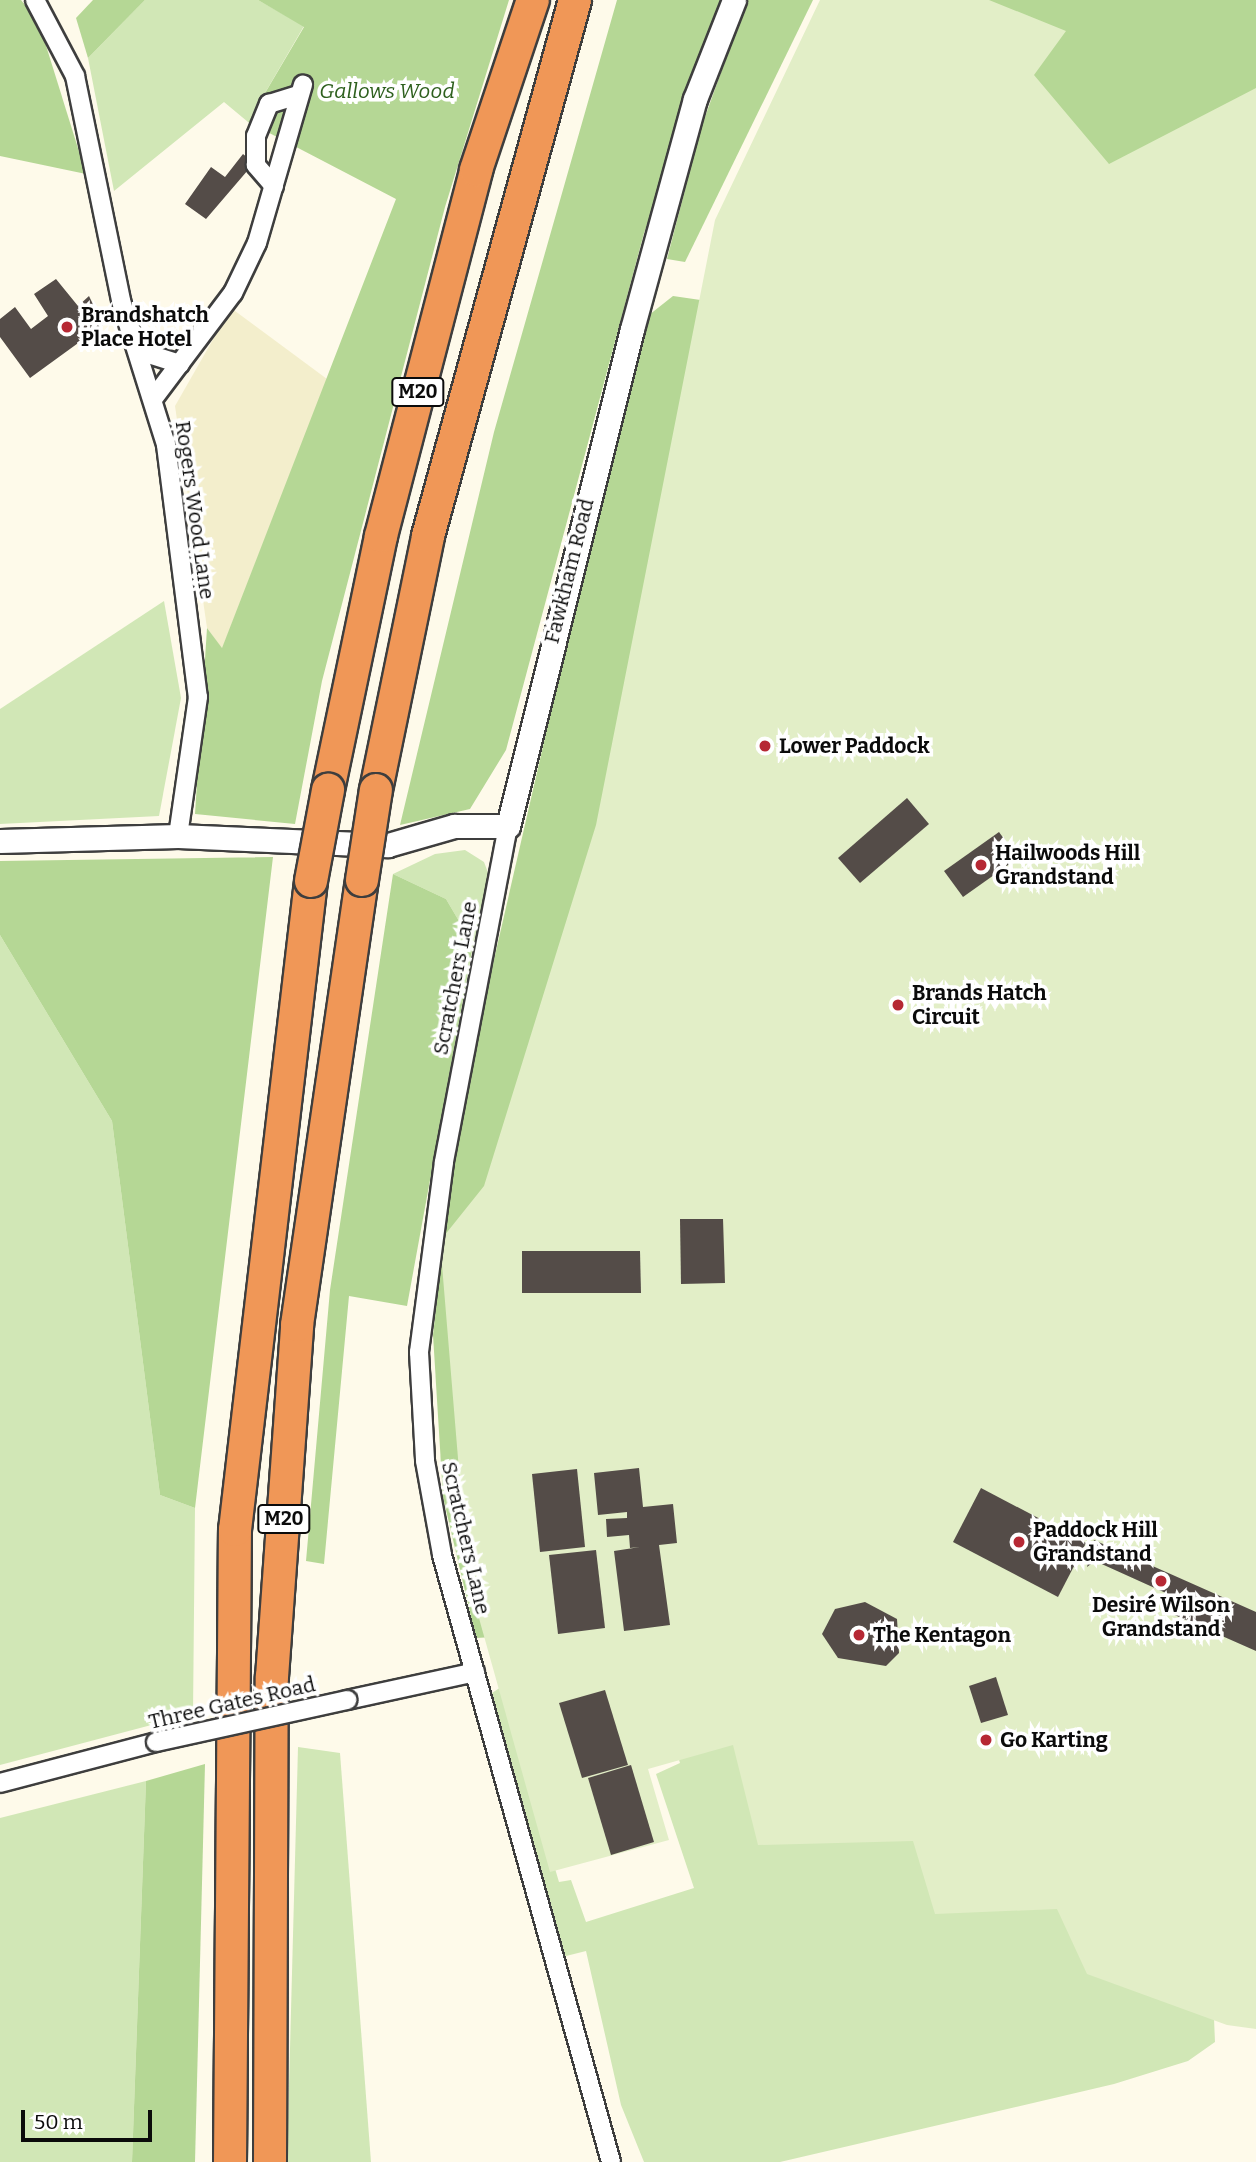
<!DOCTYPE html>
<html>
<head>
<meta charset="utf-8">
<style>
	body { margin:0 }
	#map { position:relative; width:1256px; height:2162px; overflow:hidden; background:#fefaea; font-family:Bitter,serif }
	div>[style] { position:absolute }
	.farmland>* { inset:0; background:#f3eecc }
	.green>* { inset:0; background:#d1e7b6 }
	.forest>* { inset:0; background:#b5d795 }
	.pitch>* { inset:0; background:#e2eec7 }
	.building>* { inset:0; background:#544c48 }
	.roads { filter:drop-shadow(2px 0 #3e3e3e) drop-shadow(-2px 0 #3e3e3e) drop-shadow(0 2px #3e3e3e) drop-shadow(0 -2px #3e3e3e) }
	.minor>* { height:18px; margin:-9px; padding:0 9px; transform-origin:9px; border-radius:9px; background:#fff }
	.tertiary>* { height:23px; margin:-11.5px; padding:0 11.5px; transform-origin:11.5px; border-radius:11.5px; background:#fff }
	.motorway>* { height:32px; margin:-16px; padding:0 16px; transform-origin:16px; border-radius:16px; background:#f09757 }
	.bridges { filter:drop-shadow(2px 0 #3e3e3e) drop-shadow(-2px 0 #3e3e3e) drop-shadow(0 2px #3e3e3e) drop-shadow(0 -2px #3e3e3e) }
	.minor-bridge>* { height:18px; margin:-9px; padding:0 9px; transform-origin:9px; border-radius:9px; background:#fff }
	.motorway-bridge>* { height:32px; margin:-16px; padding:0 16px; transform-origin:16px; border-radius:16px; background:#f09757 }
	.dots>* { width:19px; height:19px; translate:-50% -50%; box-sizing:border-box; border:4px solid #fff; border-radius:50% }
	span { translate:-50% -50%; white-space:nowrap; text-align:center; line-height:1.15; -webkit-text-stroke:7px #fff; paint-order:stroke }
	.shield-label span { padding:2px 5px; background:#fff; border:2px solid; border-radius:5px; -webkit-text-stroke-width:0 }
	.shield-label { font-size:19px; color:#0b0b0b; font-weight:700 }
	.park-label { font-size:21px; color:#2e601e; font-style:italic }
	.poi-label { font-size:21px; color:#0b0b0b; font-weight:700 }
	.left { translate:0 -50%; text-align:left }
	.street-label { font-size:21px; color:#0b0b0b }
	.scale { position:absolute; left:21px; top:2110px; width:131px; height:32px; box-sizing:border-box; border:4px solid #0b0b0b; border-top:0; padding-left:9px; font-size:21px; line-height:24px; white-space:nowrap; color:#0b0b0b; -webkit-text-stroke:5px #fff; paint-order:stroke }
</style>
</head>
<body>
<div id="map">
	<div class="farmland">
		<i style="clip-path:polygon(231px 308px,327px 379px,222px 649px,207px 628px,175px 406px)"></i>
	</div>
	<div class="green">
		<i style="clip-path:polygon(145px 0,258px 0,304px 26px,248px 122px,224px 102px,114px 191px,88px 58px)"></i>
		<i style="clip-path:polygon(164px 601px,181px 698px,159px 816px,0 824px,0 709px)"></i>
		<i style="clip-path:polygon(465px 850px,484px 862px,490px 878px,473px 945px,446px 899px,393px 874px,435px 854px)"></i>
		<i style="clip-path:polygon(0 935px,112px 1121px,160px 1495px,195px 1508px,193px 1714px,0 1765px)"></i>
		<i style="clip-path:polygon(501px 1687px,559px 1882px,571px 1880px,586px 1922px,694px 1888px,656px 1774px,680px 1763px,661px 1702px,724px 1700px,843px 1810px,1006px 1873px,1214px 2018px,1215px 2042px,1188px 2061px,1114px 2084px,780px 2162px,644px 2162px,621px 2105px,586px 1951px,562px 1957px,493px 1708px,492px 1693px)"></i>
		<i style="clip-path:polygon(298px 1747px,340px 1753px,371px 2162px,287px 2162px)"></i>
		<i style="clip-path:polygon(146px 1781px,132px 2162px,0 2162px,0 1818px)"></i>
	</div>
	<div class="forest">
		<i style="clip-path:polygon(0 0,21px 0,39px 23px,86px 174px,0 156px)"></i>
		<i style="clip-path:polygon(93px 0,145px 0,88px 58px,76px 18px)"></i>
		<i style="clip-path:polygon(258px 0,509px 0,445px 207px,322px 681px,295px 824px,195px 814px,207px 628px,222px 648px,396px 199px,248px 122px,304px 27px)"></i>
		<i style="clip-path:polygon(617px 0,727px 0,644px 233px,506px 750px,470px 809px,400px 825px,494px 432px)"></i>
		<i style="clip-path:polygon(747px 0,813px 0,685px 262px,667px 259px,701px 128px)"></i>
		<i style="clip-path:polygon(957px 0,1256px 0,1256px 105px,1109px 184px)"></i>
		<i style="clip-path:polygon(673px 296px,816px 317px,494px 1637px,476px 1638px,443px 1497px,433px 1335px,450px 1183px,487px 990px,626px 385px,649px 315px)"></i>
		<i style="clip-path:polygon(273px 857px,195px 1508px,160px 1495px,112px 1121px,0 935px,0 861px)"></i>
		<i style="clip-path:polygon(393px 874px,446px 899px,473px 945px,407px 1306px,349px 1296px,324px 1564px,306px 1561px,330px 1290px)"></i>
		<i style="clip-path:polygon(205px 1764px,195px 2162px,132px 2162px,146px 1781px)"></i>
	</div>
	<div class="pitch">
		<i style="clip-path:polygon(820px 0,989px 0,1066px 31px,1034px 75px,1109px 164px,1256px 88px,1256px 2029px,1227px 2025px,1087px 1974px,1057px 1909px,935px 1914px,913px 1841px,758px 1845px,733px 1745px,648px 1769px,669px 1840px,550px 1872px,468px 1579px,440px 1241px,484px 1186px,596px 825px,715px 220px)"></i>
	</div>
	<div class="building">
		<i style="clip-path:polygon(243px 154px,254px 163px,206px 219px,185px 204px,211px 167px,225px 177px)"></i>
		<i style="clip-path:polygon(56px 279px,78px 306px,89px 296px,103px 325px,30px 378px,0 337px,0 319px,15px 307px,31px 329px,48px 316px,34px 294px)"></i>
		<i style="clip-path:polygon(907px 798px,929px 824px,860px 883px,838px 858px)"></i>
		<i style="clip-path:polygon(999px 832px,1018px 858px,963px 897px,944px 871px)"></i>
		<i style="clip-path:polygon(680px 1219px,723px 1219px,725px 1283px,681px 1284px)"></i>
		<i style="clip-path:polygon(522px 1251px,640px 1251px,641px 1293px,522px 1293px)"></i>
		<i style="clip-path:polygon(639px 1468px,643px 1507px,673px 1504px,677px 1543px,659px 1545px,670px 1625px,624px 1631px,614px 1551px,640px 1547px,630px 1548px,629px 1535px,607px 1537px,606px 1519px,627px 1518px,627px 1512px,598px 1515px,594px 1473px)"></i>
		<i style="clip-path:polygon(577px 1469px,585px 1547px,540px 1552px,532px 1474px)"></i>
		<i style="clip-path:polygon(981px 1488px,1086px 1543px,1058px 1597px,953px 1542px)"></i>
		<i style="clip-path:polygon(1094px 1540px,1256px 1612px,1256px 1651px,1161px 1609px,1168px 1594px,1095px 1561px,1087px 1567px)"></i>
		<i style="clip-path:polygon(596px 1550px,605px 1628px,558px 1634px,549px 1555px)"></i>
		<i style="clip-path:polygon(865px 1602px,897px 1619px,899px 1653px,886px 1666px,838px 1658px,822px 1634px,835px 1609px)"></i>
		<i style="clip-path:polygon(996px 1677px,1008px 1715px,981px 1723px,969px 1686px)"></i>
		<i style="clip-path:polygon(605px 1690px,628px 1765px,582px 1778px,559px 1703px)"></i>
		<i style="clip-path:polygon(987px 1731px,992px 1747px,985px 1749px,980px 1733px)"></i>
		<i style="clip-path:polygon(631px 1765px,654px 1842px,611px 1855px,588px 1778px)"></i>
	</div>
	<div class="roads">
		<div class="minor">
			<i style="left:35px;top:0;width:86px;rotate:62.2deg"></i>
			<i style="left:75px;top:76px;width:230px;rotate:78.4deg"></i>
			<i style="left:121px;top:301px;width:151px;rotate:72.6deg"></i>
			<i style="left:166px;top:445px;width:254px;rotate:82.8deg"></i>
			<i style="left:198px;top:697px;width:140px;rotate:98.2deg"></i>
			<i style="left:274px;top:186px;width:28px;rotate:-131deg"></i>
			<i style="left:256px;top:165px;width:29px;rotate:-90deg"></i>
			<i style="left:256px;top:136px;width:35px;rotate:-68deg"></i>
			<i style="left:269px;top:104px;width:31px;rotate:-17deg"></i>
			<i style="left:139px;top:351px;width:43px;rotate:17.6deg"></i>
			<i style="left:153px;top:399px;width:133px;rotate:-53deg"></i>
			<i style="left:233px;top:293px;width:55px;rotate:-64.4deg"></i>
			<i style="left:257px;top:243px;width:165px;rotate:-73.8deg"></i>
			<i style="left:508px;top:826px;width:342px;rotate:100.8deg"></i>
			<i style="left:444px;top:1162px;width:192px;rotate:97.5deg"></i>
			<i style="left:419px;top:1352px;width:109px;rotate:86.8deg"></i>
			<i style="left:425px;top:1461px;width:96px;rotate:79.7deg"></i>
			<i style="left:442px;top:1555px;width:630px;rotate:74.44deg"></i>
			<i style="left:347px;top:1700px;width:131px;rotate:-12.3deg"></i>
			<i style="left:0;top:1783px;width:161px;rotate:-14.7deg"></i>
		</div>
		<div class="tertiary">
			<i style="left:0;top:841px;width:178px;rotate:-1.6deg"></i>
			<i style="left:178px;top:836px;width:210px;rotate:2.5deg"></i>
			<i style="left:388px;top:845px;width:69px;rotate:-16.1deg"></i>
			<i style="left:454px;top:826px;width:54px"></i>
			<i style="left:508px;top:826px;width:512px;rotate:-75.99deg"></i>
			<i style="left:632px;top:329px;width:238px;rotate:-74.7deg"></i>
			<i style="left:695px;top:99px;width:106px;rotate:-68.5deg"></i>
		</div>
		<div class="motorway">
			<i style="left:328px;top:790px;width:259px;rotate:-78.2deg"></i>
			<i style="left:381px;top:536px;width:378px;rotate:-75.4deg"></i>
			<i style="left:476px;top:170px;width:179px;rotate:-71.5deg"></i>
			<i style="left:376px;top:790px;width:259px;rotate:-78.4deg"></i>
			<i style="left:428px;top:536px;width:556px;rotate:-74.66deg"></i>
			<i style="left:230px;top:2162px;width:632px;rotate:-89.55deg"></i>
			<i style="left:235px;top:1530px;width:653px;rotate:-83.32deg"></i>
			<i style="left:270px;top:2162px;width:485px;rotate:-89.8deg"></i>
			<i style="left:272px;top:1677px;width:353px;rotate:-85.9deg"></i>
			<i style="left:297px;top:1325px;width:450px;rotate:-81.7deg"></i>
		</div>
	</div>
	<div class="bridges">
		<div class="minor-bridge">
			<i style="left:156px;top:1742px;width:196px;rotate:-12.4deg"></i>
		</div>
		<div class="motorway-bridge">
			<i style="left:362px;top:880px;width:91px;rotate:-81.2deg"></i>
			<i style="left:311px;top:881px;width:93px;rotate:-79.4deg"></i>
		</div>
	</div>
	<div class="dots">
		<i style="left:67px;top:327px;background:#b62834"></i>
		<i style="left:765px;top:746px;background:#b62834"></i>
		<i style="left:981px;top:865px;background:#b62834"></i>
		<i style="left:898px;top:1005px;background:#b62834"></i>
		<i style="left:1019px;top:1542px;background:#b62834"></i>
		<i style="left:1161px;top:1581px;background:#b62834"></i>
		<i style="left:859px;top:1635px;background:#b62834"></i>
		<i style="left:986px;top:1740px;background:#b62834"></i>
	</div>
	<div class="shield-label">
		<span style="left:418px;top:392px">M20</span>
		<span style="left:284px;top:1519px">M20</span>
	</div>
	<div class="park-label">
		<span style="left:387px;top:91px">Gallows Wood</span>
	</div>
	<div class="poi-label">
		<span class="left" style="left:81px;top:327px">Brandshatch<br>Place Hotel</span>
		<span class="left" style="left:779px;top:746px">Lower Paddock</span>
		<span class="left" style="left:995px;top:865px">Hailwoods Hill<br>Grandstand</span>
		<span class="left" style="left:912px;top:1005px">Brands Hatch<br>Circuit</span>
		<span class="left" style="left:1033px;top:1542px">Paddock Hill<br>Grandstand</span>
		<span style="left:1161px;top:1617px">Desiré Wilson<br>Grandstand</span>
		<span class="left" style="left:873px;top:1635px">The Kentagon</span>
		<span class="left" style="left:1000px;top:1740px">Go Karting</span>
	</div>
	<div class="street-label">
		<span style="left:195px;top:510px;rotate:82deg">Rogers Wood Lane</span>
		<span style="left:569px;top:571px;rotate:-76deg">Fawkham Road</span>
		<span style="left:455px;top:978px;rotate:-79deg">Scratchers Lane</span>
		<span style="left:466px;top:1538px;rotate:77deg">Scratchers Lane</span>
		<span style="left:232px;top:1703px;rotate:-13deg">Three Gates Road</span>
	</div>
	<div class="scale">50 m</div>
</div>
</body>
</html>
